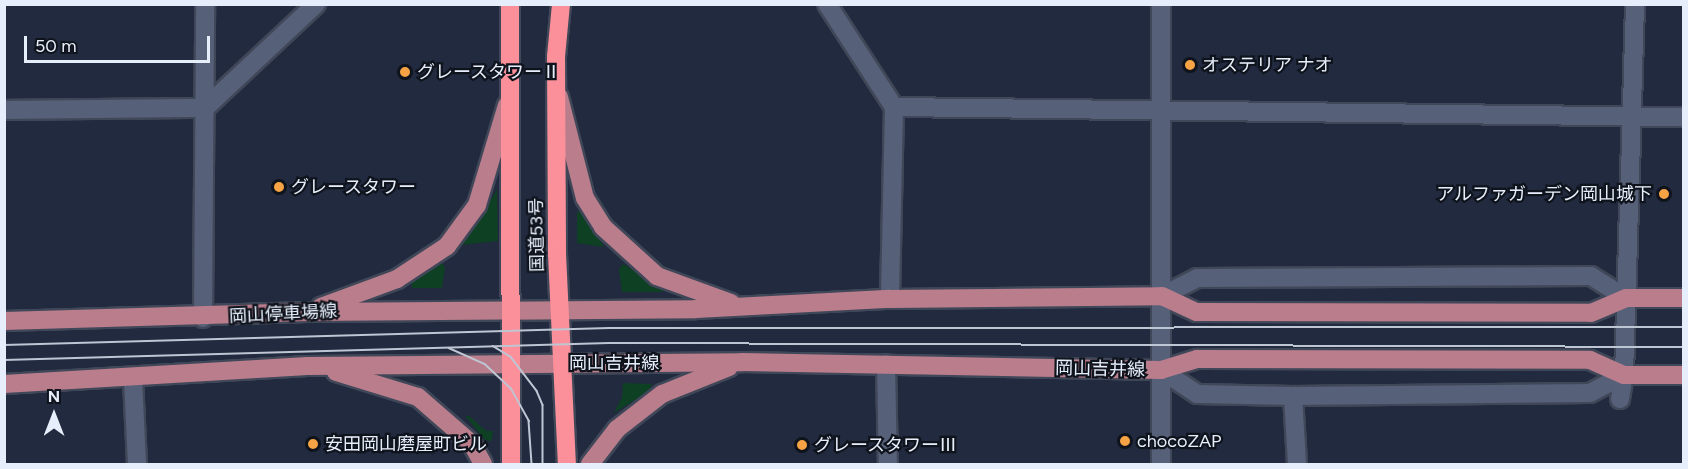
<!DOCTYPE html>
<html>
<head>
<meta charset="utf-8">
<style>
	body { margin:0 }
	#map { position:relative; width:1688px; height:469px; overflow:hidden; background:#212a3e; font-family:Figtree,"Noto Sans JP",sans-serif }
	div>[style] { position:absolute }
	.green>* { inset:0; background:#0e4024 }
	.roads { filter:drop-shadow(2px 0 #404758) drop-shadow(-2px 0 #404758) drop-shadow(0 2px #404758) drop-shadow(0 -2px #404758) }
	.minor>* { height:18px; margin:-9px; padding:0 9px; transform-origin:9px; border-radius:9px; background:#566078 }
	.major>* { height:18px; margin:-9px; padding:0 9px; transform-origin:9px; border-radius:9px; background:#ba7d8c }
	.highway>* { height:18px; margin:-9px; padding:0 9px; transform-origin:9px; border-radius:9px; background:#fc909a }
	.tram>* { height:1.5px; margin:-0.75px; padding:0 0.75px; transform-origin:0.75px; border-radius:0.75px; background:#bec5d3 }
	.dots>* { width:16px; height:16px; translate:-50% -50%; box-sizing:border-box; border:3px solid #0f131c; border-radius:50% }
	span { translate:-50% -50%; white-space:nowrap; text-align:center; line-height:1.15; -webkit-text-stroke:4.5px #0f131c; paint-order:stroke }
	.poi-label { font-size:18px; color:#e7eefb }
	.left { translate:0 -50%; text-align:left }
	.right { translate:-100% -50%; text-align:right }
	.street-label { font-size:18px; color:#e7eefb }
	.frame { position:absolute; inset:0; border:6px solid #e7eefb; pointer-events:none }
	.north { position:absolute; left:24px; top:385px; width:60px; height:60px; -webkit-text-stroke:4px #0f131c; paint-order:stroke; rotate:0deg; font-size:16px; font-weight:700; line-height:24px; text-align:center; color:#e7eefb }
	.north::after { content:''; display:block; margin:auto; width:21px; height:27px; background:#e7eefb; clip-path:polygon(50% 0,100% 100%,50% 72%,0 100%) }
	.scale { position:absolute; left:24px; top:36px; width:186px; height:27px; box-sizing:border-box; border:3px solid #e7eefb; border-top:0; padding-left:8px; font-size:18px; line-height:21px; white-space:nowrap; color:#e7eefb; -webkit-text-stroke:4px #0f131c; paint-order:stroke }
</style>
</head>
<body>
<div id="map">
	<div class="green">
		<i style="clip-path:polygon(497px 189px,498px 241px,460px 245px,480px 220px)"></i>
		<i style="clip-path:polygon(577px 212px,585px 213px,604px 247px,577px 243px)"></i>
		<i style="clip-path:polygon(441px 263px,445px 267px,442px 288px,412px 288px,411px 283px)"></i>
		<i style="clip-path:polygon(623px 264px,664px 289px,662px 292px,622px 292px,619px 269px)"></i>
		<i style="clip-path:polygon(623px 383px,652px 384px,649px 391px,614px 413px,622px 397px)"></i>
		<i style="clip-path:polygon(468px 415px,486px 431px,493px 431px,492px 441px,485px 440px,466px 417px)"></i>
	</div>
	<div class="roads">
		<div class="minor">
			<i style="left:827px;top:4px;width:123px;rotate:57deg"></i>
			<i style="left:894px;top:107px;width:192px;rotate:91.2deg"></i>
			<i style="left:894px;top:107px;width:790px;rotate:0.73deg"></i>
			<i style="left:4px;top:110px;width:201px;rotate:-0.6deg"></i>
			<i style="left:205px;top:108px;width:152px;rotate:-43.1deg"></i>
			<i style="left:1162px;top:296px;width:39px;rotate:-27deg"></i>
			<i style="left:1197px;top:278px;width:394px;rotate:-0.3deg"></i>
			<i style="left:1591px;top:276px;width:41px;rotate:32.2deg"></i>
			<i style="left:203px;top:318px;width:314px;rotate:-89.6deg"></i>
			<i style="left:886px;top:364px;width:100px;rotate:88.9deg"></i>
			<i style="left:1161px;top:370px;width:43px;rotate:33.7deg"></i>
			<i style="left:1197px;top:394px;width:96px;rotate:1.2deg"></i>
			<i style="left:1293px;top:396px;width:297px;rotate:-0.6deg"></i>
			<i style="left:1590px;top:393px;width:38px;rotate:-28deg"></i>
			<i style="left:133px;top:379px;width:85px;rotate:87.3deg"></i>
			<i style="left:1293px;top:396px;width:68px;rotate:86.6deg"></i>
			<i style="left:1620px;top:399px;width:24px;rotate:-81deg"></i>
			<i style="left:1624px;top:375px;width:371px;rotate:-88.3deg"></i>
			<i style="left:1161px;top:464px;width:460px;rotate:-90deg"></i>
		</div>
		<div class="major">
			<i style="left:559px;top:97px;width:104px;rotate:75.6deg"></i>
			<i style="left:585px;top:198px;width:34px;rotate:58deg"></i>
			<i style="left:603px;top:227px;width:73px;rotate:42.2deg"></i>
			<i style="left:657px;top:276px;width:79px;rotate:20deg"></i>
			<i style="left:321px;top:307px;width:81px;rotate:-20.2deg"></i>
			<i style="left:397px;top:279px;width:60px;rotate:-33.4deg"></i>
			<i style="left:447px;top:246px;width:51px;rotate:-53.8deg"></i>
			<i style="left:477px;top:205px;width:104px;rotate:-73.3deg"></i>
			<i style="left:4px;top:321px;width:304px;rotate:-1.7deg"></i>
			<i style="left:308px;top:312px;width:388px;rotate:-0.4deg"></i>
			<i style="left:696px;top:309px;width:194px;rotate:-3deg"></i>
			<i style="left:890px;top:299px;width:272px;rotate:-0.6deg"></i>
			<i style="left:1162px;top:296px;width:38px;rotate:25deg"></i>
			<i style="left:1197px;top:312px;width:394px;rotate:0.1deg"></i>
			<i style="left:1591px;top:313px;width:38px;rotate:-23deg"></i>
			<i style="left:1626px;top:298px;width:58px"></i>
			<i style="left:336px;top:372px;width:86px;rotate:17deg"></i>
			<i style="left:418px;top:397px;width:72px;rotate:41deg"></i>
			<i style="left:472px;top:444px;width:23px;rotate:61deg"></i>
			<i style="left:4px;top:384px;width:304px;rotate:-3.4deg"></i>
			<i style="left:307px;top:366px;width:435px;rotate:-0.5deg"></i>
			<i style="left:742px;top:362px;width:419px;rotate:1.1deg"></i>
			<i style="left:1161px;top:370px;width:38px;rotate:-17deg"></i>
			<i style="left:1197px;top:359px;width:393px;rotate:0.1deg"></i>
			<i style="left:1590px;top:360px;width:37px;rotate:24deg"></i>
			<i style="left:1624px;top:375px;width:60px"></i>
			<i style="left:590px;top:464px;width:44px;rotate:-52.4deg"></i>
			<i style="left:617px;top:429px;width:57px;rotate:-37.9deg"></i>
			<i style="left:662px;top:394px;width:72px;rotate:-21.9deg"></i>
		</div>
		<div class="highway">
			<i style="left:510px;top:4px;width:460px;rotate:89.9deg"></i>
			<i style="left:561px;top:4px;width:53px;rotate:95.4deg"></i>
			<i style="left:556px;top:57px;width:197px;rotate:89.7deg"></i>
			<i style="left:557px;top:254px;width:210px;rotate:87.3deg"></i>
		</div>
	</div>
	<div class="tram">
		<i style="left:4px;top:345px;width:605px;rotate:-1.61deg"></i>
		<i style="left:609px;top:328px;width:1075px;rotate:-0.05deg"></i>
		<i style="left:493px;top:346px;width:21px;rotate:31deg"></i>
		<i style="left:511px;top:357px;width:43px;rotate:52.6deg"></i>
		<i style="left:537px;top:391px;width:15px;rotate:67deg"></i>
		<i style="left:543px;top:405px;width:59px;rotate:90deg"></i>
		<i style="left:449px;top:348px;width:39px;rotate:24deg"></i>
		<i style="left:485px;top:364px;width:35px;rotate:43deg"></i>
		<i style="left:511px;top:388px;width:38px;rotate:61deg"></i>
		<i style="left:529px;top:421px;width:43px;rotate:86deg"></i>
		<i style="left:4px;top:360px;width:605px;rotate:-1.61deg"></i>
		<i style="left:609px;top:343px;width:1075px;rotate:0.21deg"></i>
	</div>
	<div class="dots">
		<i style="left:1190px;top:65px;background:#f5a345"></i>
		<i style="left:405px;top:72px;background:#f5a345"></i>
		<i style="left:279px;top:187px;background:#f5a345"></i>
		<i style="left:1664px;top:194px;background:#f5a345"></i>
		<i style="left:1125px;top:441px;background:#f5a345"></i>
		<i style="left:313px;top:444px;background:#f5a345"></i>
		<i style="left:802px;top:445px;background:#f5a345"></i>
	</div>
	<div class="poi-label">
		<span class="left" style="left:1202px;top:65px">オステリア ナオ</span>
		<span class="left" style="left:417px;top:72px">グレースタワーⅡ</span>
		<span class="left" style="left:291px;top:187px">グレースタワー</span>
		<span class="right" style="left:1652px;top:194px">アルファガーデン岡山城下</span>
		<span class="left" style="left:1137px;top:441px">chocoZAP</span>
		<span class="left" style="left:325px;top:444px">安田岡山磨屋町ビル</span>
		<span class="left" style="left:814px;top:445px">グレースタワーⅢ</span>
	</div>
	<div class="street-label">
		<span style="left:537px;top:235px;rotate:-91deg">国道53号</span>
		<span style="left:283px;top:314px;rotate:-3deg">岡山停車場線</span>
		<span style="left:614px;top:363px">岡山吉井線</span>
		<span style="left:1100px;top:369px;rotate:1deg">岡山吉井線</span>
	</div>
	<div class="frame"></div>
	<div class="north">N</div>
	<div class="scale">50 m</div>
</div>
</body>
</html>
